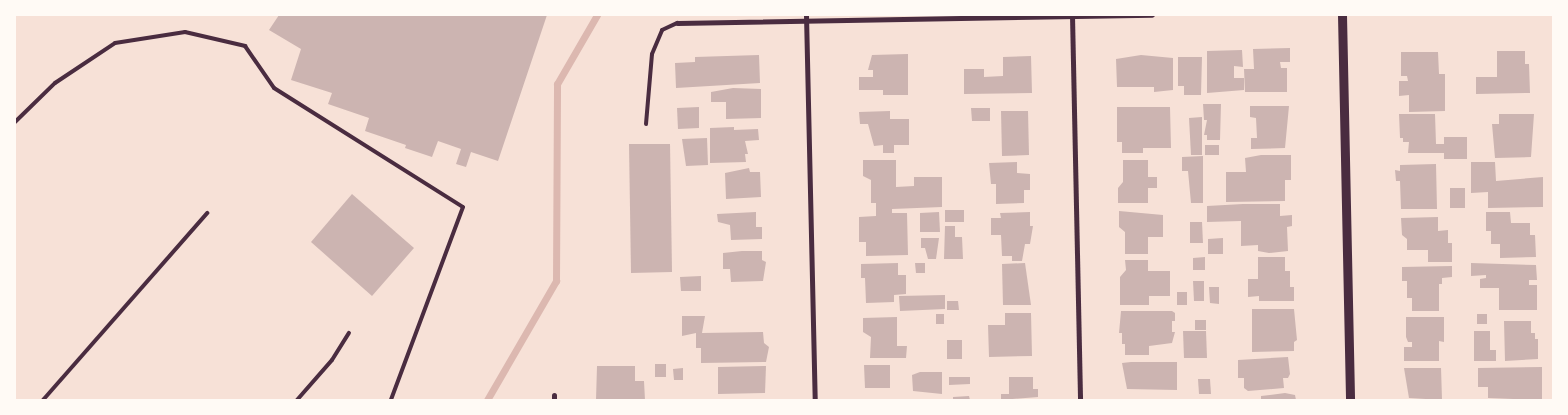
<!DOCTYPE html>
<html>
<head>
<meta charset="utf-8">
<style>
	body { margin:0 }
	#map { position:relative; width:1568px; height:415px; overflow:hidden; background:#f7e1d7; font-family:"Titillium Web",sans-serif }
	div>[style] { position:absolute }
	.stream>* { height:7px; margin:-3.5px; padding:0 3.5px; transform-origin:3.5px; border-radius:3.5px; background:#dcb8b0 }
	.building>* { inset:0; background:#ccb4b1 }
	.service>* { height:4px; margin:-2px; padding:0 2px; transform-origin:2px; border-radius:2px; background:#4a2c40 }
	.minor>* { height:5px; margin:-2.5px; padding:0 2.5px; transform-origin:2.5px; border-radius:2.5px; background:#4a2c40 }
	.tertiary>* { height:9px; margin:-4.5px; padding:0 4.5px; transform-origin:4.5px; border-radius:4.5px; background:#4a2c40 }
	span { translate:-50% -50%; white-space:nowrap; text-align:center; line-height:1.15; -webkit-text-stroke:5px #fffaf5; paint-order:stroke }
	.frame { position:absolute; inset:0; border:16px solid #fffaf5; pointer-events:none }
</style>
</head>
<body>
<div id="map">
	<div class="stream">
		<i style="left:487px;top:400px;width:138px;rotate:-59.9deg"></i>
		<i style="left:556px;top:281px;width:197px;rotate:-89.7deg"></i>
		<i style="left:557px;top:84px;width:80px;rotate:-59.9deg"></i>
	</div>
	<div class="building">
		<i style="clip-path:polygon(279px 15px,547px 15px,498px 161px,471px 152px,466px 167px,456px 164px,461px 149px,438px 141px,432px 157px,405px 148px,406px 145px,365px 131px,369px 118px,328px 104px,332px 93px,291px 80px,301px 49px,269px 30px)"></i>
		<i style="clip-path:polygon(1290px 48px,1290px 62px,1280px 62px,1281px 68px,1287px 68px,1287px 92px,1245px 92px,1244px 69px,1254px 69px,1253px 49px)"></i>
		<i style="clip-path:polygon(1242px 50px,1243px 67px,1234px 66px,1234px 78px,1244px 78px,1244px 90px,1207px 93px,1207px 51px)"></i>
		<i style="clip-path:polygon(1497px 51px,1525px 51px,1525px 64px,1529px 64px,1530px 93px,1476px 94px,1476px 77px,1497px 77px)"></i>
		<i style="clip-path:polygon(1401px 52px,1438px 52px,1439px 74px,1445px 74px,1445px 111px,1409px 112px,1409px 95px,1399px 96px,1399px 81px,1408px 81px,1407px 76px,1401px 76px)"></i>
		<i style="clip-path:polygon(908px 54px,908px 95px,883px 95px,883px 90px,859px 90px,859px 77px,873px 77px,873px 70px,868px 70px,872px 55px)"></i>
		<i style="clip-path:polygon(759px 55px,760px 83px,676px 88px,675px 63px,695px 62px,695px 57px)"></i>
		<i style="clip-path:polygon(1141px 55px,1173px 58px,1173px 90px,1154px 92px,1154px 87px,1117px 87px,1116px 59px)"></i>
		<i style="clip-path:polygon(1031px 56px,1032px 93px,964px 94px,964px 69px,984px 69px,984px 77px,1003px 76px,1003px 57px)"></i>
		<i style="clip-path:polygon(1178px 57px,1202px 57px,1201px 95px,1184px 95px,1184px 86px,1178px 86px)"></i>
		<i style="clip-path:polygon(733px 88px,761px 89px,761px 118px,726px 119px,726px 102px,711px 102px,711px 92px)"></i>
		<i style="clip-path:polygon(1203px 104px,1221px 104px,1220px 140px,1207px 140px,1207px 135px,1204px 135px,1207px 120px,1204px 120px)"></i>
		<i style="clip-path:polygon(1250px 106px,1289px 106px,1285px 148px,1251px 149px,1251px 138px,1257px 138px,1256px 118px,1250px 117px)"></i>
		<i style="clip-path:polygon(699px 107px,699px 128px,678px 129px,677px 108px)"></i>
		<i style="clip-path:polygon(1117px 107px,1170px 107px,1171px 148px,1143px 148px,1143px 153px,1122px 153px,1122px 142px,1117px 142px)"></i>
		<i style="clip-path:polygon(971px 108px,990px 108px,990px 121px,972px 121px)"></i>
		<i style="clip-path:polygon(890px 111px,890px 119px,909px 119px,909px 145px,894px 145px,894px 153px,883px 153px,883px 145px,874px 146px,868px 124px,860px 124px,859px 112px)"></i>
		<i style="clip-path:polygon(1001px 111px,1028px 111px,1029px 155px,1002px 156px)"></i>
		<i style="clip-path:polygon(1399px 114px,1435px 114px,1436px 144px,1444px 144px,1444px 137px,1467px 137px,1467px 159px,1444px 159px,1444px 153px,1408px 153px,1409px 142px,1403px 142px,1403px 138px,1400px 138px)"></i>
		<i style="clip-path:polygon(1499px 114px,1534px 114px,1531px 157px,1495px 158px,1492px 124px,1499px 124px)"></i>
		<i style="clip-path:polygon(1202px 117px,1202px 155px,1191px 155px,1189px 118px)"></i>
		<i style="clip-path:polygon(734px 127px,734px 130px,758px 129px,759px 140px,745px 141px,748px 154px,745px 154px,746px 162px,710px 163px,710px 128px)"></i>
		<i style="clip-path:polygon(707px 138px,708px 165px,686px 166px,682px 139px)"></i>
		<i style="clip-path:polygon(629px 144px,670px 144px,672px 272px,631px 273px)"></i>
		<i style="clip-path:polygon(1205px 145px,1219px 145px,1219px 155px,1205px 155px)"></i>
		<i style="clip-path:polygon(1261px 155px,1291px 155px,1291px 180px,1285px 180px,1285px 201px,1226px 202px,1226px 172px,1246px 172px,1245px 158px)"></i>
		<i style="clip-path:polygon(1203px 156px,1203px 203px,1191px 203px,1188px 171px,1182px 171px,1182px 157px)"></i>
		<i style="clip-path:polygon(863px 160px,896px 160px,896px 187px,914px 186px,914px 177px,942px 177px,942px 207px,892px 209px,892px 213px,907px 213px,908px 255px,866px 256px,866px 242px,859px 242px,859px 217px,876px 216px,876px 203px,871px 203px,871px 180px,863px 176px)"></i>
		<i style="clip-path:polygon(1123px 160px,1148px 160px,1148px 177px,1157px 177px,1157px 188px,1148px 188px,1148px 203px,1118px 203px,1118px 188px,1123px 182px)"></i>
		<i style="clip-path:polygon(1017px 162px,1017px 173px,1030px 174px,1030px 190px,1024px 190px,1024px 203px,996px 204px,996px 184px,991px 184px,989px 163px)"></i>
		<i style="clip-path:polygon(1471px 162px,1495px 162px,1496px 181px,1543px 177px,1543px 207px,1488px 208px,1488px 192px,1471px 193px)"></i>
		<i style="clip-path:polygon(1436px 164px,1437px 209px,1401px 209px,1400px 181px,1396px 181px,1395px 170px,1400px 171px,1400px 165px)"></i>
		<i style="clip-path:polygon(749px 168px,750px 172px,760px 172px,761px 197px,726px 199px,725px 173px)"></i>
		<i style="clip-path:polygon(1450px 188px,1465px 188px,1465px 208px,1450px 208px)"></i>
		<i style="clip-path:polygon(352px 194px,414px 248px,372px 296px,311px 242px)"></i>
		<i style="clip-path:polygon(1243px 204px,1280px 204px,1280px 216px,1292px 215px,1292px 226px,1287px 227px,1288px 251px,1269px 253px,1258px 251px,1258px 245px,1241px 246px,1241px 221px,1207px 222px,1207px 206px)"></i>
		<i style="clip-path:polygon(945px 210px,964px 210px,964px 222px,945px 222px)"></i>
		<i style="clip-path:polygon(1119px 211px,1163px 215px,1163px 237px,1148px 237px,1148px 254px,1125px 254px,1125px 232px,1119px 227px)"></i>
		<i style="clip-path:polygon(756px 212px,756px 227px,762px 227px,762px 239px,731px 240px,730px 225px,718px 222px,717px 214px)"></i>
		<i style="clip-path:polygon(939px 212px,940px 232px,920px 232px,920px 213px)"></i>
		<i style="clip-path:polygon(1030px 212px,1030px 226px,1033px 226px,1030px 244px,1025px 244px,1022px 261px,1012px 261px,1012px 256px,1002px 256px,1001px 235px,991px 235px,991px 218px,1001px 218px,1000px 213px)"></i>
		<i style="clip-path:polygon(1486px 212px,1510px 212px,1511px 223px,1530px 223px,1530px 235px,1535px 235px,1536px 257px,1500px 258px,1500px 244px,1491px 244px,1491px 231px,1486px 231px)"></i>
		<i style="clip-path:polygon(1438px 217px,1438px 231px,1448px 230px,1448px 243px,1452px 243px,1452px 262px,1428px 262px,1428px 250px,1407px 250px,1407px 239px,1402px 235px,1401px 218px)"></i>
		<i style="clip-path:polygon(1190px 222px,1202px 222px,1203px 243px,1190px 243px)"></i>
		<i style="clip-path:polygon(945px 226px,955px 226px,955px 237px,962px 237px,963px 259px,944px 259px)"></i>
		<i style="clip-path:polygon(921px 238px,939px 238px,936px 259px,928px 259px,925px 248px,921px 248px)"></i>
		<i style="clip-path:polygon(1223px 238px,1223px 254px,1208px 254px,1208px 239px)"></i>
		<i style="clip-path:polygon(742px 251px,762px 251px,762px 260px,766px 262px,763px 281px,731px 282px,730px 269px,723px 269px,723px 253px)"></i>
		<i style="clip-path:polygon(1205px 257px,1205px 270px,1193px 270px,1193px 258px)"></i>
		<i style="clip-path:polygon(1258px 257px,1285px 257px,1285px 271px,1290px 271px,1290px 287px,1294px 287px,1294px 301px,1259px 301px,1259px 296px,1248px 297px,1248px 279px,1258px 279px)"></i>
		<i style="clip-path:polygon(1125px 260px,1148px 260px,1148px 271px,1170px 271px,1170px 296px,1149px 296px,1149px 305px,1120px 305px,1120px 277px,1126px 270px)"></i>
		<i style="clip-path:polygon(898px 263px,898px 275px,906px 275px,906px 294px,894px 295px,894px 302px,866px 303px,865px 278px,861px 278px,861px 264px)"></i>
		<i style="clip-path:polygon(915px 263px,925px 263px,925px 273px,916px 273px)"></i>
		<i style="clip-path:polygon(1025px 263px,1031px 305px,1003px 305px,1002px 264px)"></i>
		<i style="clip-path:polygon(1471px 263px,1536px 265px,1537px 280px,1529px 280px,1529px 285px,1537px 285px,1537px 310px,1499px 310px,1499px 288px,1480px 288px,1480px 279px,1486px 278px,1486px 275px,1471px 276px)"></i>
		<i style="clip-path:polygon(1452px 266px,1452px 277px,1442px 278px,1442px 284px,1439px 284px,1439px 311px,1412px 311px,1412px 298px,1407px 298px,1407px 281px,1402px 281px,1402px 267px)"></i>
		<i style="clip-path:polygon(701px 276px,701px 291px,681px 291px,680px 277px)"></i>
		<i style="clip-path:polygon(1193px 281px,1204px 281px,1204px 301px,1194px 301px)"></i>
		<i style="clip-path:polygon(1209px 287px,1219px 287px,1219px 304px,1210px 303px)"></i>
		<i style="clip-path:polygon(1177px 292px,1187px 292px,1187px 305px,1177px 305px)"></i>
		<i style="clip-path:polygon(945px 295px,945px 309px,900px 311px,899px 296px)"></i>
		<i style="clip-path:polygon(947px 301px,958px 301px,959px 310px,947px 310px)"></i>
		<i style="clip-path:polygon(1252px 309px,1294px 309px,1297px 340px,1294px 342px,1294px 351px,1252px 352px)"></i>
		<i style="clip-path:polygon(1121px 311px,1172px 311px,1175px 313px,1175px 321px,1172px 321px,1172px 332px,1175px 332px,1172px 343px,1149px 346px,1149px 355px,1125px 355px,1125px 344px,1122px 344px,1122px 333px,1119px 333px)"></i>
		<i style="clip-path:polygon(1005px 313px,1031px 313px,1032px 356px,989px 357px,988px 325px,1005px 325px)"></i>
		<i style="clip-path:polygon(936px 314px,944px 314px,944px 324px,936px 324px)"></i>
		<i style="clip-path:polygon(1477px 314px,1487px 314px,1487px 324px,1477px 324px)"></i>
		<i style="clip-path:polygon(682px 316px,705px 316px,702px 333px,763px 332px,764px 343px,769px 347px,766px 362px,701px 363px,701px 348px,696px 348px,696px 333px,682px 336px)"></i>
		<i style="clip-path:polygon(897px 317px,897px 346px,907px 346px,906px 358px,870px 358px,871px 337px,863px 332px,863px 318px)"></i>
		<i style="clip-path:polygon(1406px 317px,1444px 317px,1444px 342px,1439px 341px,1439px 361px,1404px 361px,1404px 347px,1412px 347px,1412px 342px,1408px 342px,1406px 337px)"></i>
		<i style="clip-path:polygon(1195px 320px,1206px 320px,1206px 330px,1195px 330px)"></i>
		<i style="clip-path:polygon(1504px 321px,1531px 321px,1531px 333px,1535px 333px,1535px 339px,1538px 339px,1538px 359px,1505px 361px)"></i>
		<i style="clip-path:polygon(1183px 331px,1206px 331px,1207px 358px,1184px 358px)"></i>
		<i style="clip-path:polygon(1474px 331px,1490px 331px,1490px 350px,1496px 350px,1496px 361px,1474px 361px)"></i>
		<i style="clip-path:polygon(947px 340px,962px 340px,962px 359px,947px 359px)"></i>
		<i style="clip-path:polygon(1288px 357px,1290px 374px,1288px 378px,1283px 378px,1284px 388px,1248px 391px,1244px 388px,1244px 378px,1238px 378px,1238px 360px)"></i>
		<i style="clip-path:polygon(1131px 362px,1177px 362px,1177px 390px,1127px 389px,1122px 363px)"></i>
		<i style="clip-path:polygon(655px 364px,666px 364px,666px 377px,655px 377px)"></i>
		<i style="clip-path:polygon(864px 365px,890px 365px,890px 388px,865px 388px)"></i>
		<i style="clip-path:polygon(597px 366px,635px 366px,635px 381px,644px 381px,645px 400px,596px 400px)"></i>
		<i style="clip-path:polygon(766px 366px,765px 393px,718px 394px,718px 367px)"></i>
		<i style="clip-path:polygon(1542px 367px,1542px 400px,1488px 398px,1488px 387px,1478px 387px,1478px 368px)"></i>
		<i style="clip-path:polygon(683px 368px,683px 380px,674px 380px,673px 369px)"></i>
		<i style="clip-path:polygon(1404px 368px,1441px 368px,1442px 400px,1409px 398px)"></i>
		<i style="clip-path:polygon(920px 372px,942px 372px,942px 394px,913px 391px,912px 375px)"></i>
		<i style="clip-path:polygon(949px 377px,970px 377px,970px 384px,949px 385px)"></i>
		<i style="clip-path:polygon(1009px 377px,1033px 377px,1033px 389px,1038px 389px,1038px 397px,1001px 400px,1001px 394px,1009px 394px)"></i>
		<i style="clip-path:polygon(1198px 379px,1210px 379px,1211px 394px,1199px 394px)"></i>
		<i style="clip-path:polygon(1285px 393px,1295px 395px,1296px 400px,1261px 400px,1261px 396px)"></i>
		<i style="clip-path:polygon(969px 396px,970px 400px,953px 400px,953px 397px)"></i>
	</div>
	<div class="service">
		<i style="left:15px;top:122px;width:56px;rotate:-44.3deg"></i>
		<i style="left:55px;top:83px;width:72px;rotate:-33.7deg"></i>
		<i style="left:115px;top:43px;width:71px;rotate:-8.9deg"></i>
		<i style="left:185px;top:32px;width:62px;rotate:13.1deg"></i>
		<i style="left:245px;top:46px;width:51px;rotate:55.4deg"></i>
		<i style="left:274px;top:88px;width:223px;rotate:32.2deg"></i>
		<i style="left:463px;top:207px;width:206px;rotate:110.5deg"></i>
		<i style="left:646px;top:124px;width:70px;rotate:-85.1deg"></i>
		<i style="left:652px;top:54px;width:26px;rotate:-67deg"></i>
		<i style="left:662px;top:30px;width:17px;rotate:-25deg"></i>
		<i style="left:43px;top:400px;width:249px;rotate:-48.7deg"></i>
		<i style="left:297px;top:400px;width:53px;rotate:-48.8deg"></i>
		<i style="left:332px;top:360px;width:32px;rotate:-58deg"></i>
	</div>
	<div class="minor">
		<i style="left:806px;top:15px;width:385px;rotate:88.7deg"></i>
		<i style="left:1072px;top:15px;width:385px;rotate:88.8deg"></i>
		<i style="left:677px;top:23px;width:475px;rotate:-1deg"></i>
		<i style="left:554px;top:395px;width:5px;rotate:90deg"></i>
	</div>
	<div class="tertiary">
		<i style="left:1342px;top:15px;width:385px;rotate:88.8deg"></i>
	</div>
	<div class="frame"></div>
</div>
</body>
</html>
